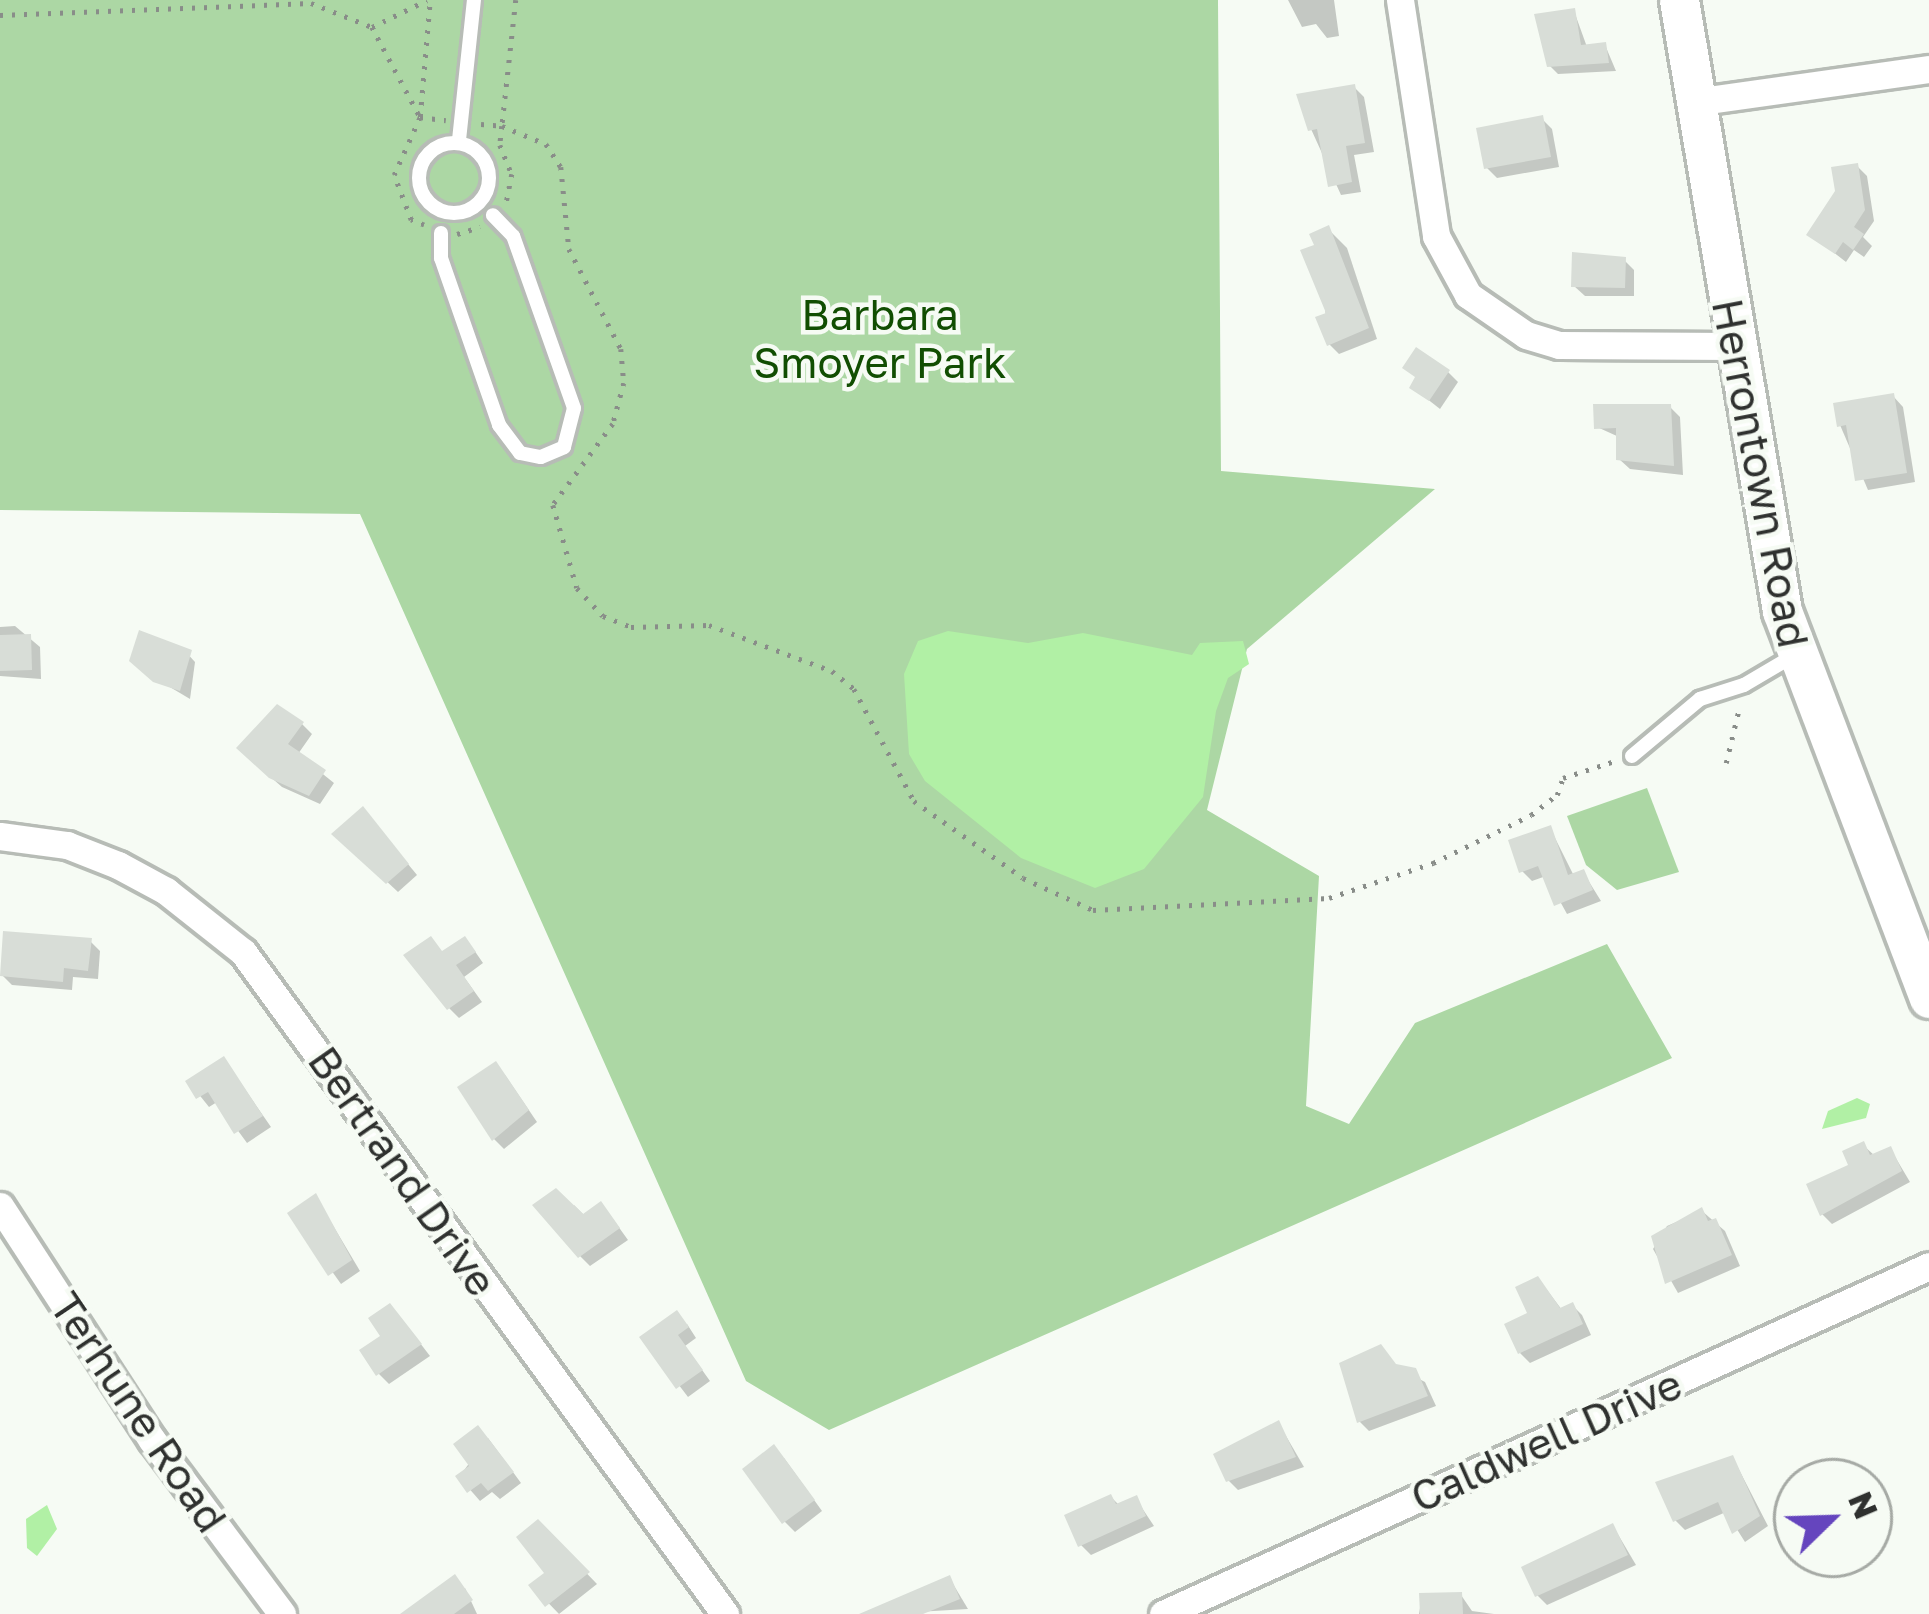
<!DOCTYPE html>
<html>
<head>
<meta charset="utf-8">
<style>
	body { margin:0 }
	#map { position:relative; width:1929px; height:1614px; overflow:hidden; background:#f6fbf4; font-family:"Golos Text",sans-serif }
	div>[style] { position:absolute }
	.green>* { inset:0; background:#acd7a4 }
	.water>* { inset:0; background:#b1f0a5 }
	.shadow>* { inset:0; background:#0003 }
	.building>* { inset:0; background:#d8ddd7 }
	.path>* { height:4.5px; margin-top:-2.25px; transform-origin:0; background:repeating-linear-gradient(90deg,#898d89 0 3px,transparent 0 12px) }
	.roads { filter:drop-shadow(3px 0 #b7bcb6) drop-shadow(-3px 0 #b7bcb6) drop-shadow(0 3px #b7bcb6) drop-shadow(0 -3px #b7bcb6) }
	.lane>* { height:14px; margin:-7px; padding:0 7px; transform-origin:7px; border-radius:7px; background:#fff }
	.lane>.ring { margin:-7px; padding:0; box-sizing:content-box; background:none; border:14px solid #fff; border-radius:50% }
	.street>* { height:27px; margin:-13.5px; padding:0 13.5px; transform-origin:13.5px; border-radius:13.5px; background:#fff }
	.secondary>* { height:39px; margin:-19.5px; padding:0 19.5px; transform-origin:19.5px; border-radius:19.5px; background:#fff }
	span { translate:-50% -50%; white-space:nowrap; text-align:center; line-height:1.15; -webkit-text-stroke:9px #f6fbf4; paint-order:stroke }
	.park-label { font-size:42px; color:#114e02 }
	.street-label { font-size:42px; color:#2f312f }
	.north { position:absolute; left:1773px; top:1458px; width:120px; height:120px; box-sizing:border-box; background:#f6fbf4; border:3px solid #a6aaa5; border-radius:50%; rotate:67deg; font-size:33px; font-weight:700; line-height:48px; text-align:center; color:#2f312f }
	.north::after { content:''; display:block; margin:auto; width:42px; height:54px; background:#6545be; clip-path:polygon(50% 0,100% 100%,50% 72%,0 100%) }
</style>
</head>
<body>
<div id="map">
	<div class="green">
		<i style="clip-path:polygon(0 0,1218px 0,1221px 471px,1435px 489px,1247px 649px,1207px 810px,1319px 876px,1306px 1106px,1349px 1124px,1415px 1023px,1607px 944px,1672px 1058px,829px 1430px,746px 1381px,360px 514px,0 510px)"></i>
		<i style="clip-path:polygon(1647px 788px,1679px 872px,1617px 890px,1586px 865px,1567px 816px)"></i>
	</div>
	<div class="water">
		<i style="clip-path:polygon(948px 631px,1028px 643px,1083px 633px,1192px 655px,1200px 643px,1243px 641px,1249px 664px,1228px 678px,1216px 711px,1203px 797px,1144px 869px,1095px 888px,1021px 858px,925px 781px,909px 754px,904px 674px,918px 641px)"></i>
		<i style="clip-path:polygon(1857px 1098px,1870px 1104px,1866px 1118px,1822px 1129px,1828px 1111px)"></i>
		<i style="clip-path:polygon(47px 1505px,57px 1529px,37px 1556px,27px 1548px,26px 1519px)"></i>
	</div>
	<div class="shadow">
		<i style="clip-path:polygon(1288px 0,1334px 0,1339px 36px,1327px 38px,1316px 24px,1302px 27px)"></i>
		<i style="clip-path:polygon(1574px 11px,1587px 47px,1605px 45px,1616px 71px,1558px 74px,1549px 65px)"></i>
		<i style="clip-path:polygon(1354px 87px,1364px 97px,1374px 152px,1354px 155px,1361px 192px,1341px 195px,1311px 129px)"></i>
		<i style="clip-path:polygon(1542px 119px,1552px 129px,1559px 167px,1497px 178px,1487px 168px)"></i>
		<i style="clip-path:polygon(1857px 166px,1867px 176px,1874px 221px,1863px 237px,1872px 246px,1864px 257px,1854px 250px,1846px 262px,1810px 234px)"></i>
		<i style="clip-path:polygon(1328px 229px,1347px 248px,1377px 339px,1339px 354px,1329px 344px,1318px 246px)"></i>
		<i style="clip-path:polygon(1624px 260px,1634px 270px,1634px 296px,1585px 296px,1574px 286px)"></i>
		<i style="clip-path:polygon(1448px 372px,1458px 382px,1440px 409px,1412px 387px)"></i>
		<i style="clip-path:polygon(1893px 396px,1903px 407px,1915px 482px,1868px 490px,1840px 425px)"></i>
		<i style="clip-path:polygon(1670px 407px,1680px 417px,1683px 475px,1630px 469px,1619px 459px,1619px 437px,1597px 427px)"></i>
		<i style="clip-path:polygon(15px 626px,40px 647px,41px 679px,0 676px,0 627px)"></i>
		<i style="clip-path:polygon(185px 651px,195px 662px,190px 699px,143px 671px)"></i>
		<i style="clip-path:polygon(302px 724px,312px 734px,298px 754px,334px 783px,320px 804px,282px 787px,249px 758px)"></i>
		<i style="clip-path:polygon(372px 820px,417px 875px,398px 892px,336px 834px)"></i>
		<i style="clip-path:polygon(1550px 828px,1574px 876px,1583px 872px,1601px 901px,1567px 914px,1546px 876px,1532px 881px,1522px 871px)"></i>
		<i style="clip-path:polygon(90px 941px,100px 951px,98px 979px,73px 977px,72px 990px,12px 985px,2px 975px)"></i>
		<i style="clip-path:polygon(474px 950px,483px 963px,464px 977px,482px 1002px,459px 1018px,449px 1008px,444px 954px)"></i>
		<i style="clip-path:polygon(224px 1059px,271px 1127px,247px 1143px,217px 1102px,209px 1107px,189px 1082px)"></i>
		<i style="clip-path:polygon(505px 1075px,537px 1122px,504px 1149px,494px 1139px)"></i>
		<i style="clip-path:polygon(1863px 1145px,1875px 1156px,1891px 1150px,1910px 1182px,1832px 1224px,1822px 1214px)"></i>
		<i style="clip-path:polygon(316px 1197px,360px 1271px,341px 1284px,291px 1214px)"></i>
		<i style="clip-path:polygon(574px 1205px,585px 1216px,610px 1215px,628px 1240px,590px 1266px,580px 1256px)"></i>
		<i style="clip-path:polygon(1702px 1211px,1725px 1231px,1740px 1266px,1678px 1293px,1653px 1249px,1667px 1226px)"></i>
		<i style="clip-path:polygon(1547px 1290px,1562px 1310px,1572px 1305px,1582px 1315px,1591px 1335px,1530px 1363px,1520px 1353px)"></i>
		<i style="clip-path:polygon(400px 1317px,430px 1356px,389px 1384px,379px 1374px,384px 1336px)"></i>
		<i style="clip-path:polygon(687px 1324px,696px 1338px,685px 1346px,710px 1381px,688px 1397px,643px 1338px)"></i>
		<i style="clip-path:polygon(1398px 1368px,1425px 1382px,1436px 1406px,1369px 1431px,1359px 1421px)"></i>
		<i style="clip-path:polygon(1279px 1424px,1304px 1467px,1238px 1490px,1228px 1480px)"></i>
		<i style="clip-path:polygon(488px 1438px,521px 1483px,500px 1499px,492px 1492px,480px 1501px,459px 1477px)"></i>
		<i style="clip-path:polygon(784px 1458px,822px 1511px,795px 1532px,785px 1522px)"></i>
		<i style="clip-path:polygon(1733px 1458px,1768px 1526px,1745px 1542px,1726px 1512px,1685px 1530px,1675px 1520px)"></i>
		<i style="clip-path:polygon(1111px 1497px,1120px 1506px,1136px 1499px,1154px 1526px,1091px 1555px,1081px 1545px)"></i>
		<i style="clip-path:polygon(538px 1523px,597px 1584px,559px 1614px,532px 1586px,548px 1574px)"></i>
		<i style="clip-path:polygon(1613px 1526px,1636px 1565px,1547px 1605px,1537px 1595px)"></i>
		<i style="clip-path:polygon(950px 1579px,968px 1609px,882px 1614px)"></i>
		<i style="clip-path:polygon(465px 1588px,477px 1614px,421px 1614px)"></i>
		<i style="clip-path:polygon(1461px 1595px,1472px 1611px,1494px 1614px,1419px 1614px,1422px 1596px)"></i>
	</div>
	<div class="building">
		<i style="clip-path:polygon(1575px 8px,1581px 45px,1606px 42px,1609px 63px,1547px 67px,1534px 14px)"></i>
		<i style="clip-path:polygon(1355px 84px,1365px 143px,1346px 146px,1352px 182px,1328px 187px,1317px 129px,1308px 131px,1296px 94px)"></i>
		<i style="clip-path:polygon(1543px 115px,1551px 157px,1484px 169px,1476px 128px)"></i>
		<i style="clip-path:polygon(1858px 163px,1865px 210px,1854px 227px,1864px 234px,1853px 250px,1843px 242px,1835px 254px,1806px 235px,1835px 191px,1831px 167px)"></i>
		<i style="clip-path:polygon(1329px 225px,1369px 328px,1327px 346px,1315px 317px,1326px 313px,1300px 250px,1314px 245px,1309px 234px)"></i>
		<i style="clip-path:polygon(1572px 252px,1626px 257px,1625px 288px,1571px 287px)"></i>
		<i style="clip-path:polygon(1416px 347px,1450px 370px,1429px 401px,1409px 388px,1415px 377px,1402px 368px)"></i>
		<i style="clip-path:polygon(1894px 393px,1907px 473px,1855px 481px,1846px 425px,1837px 427px,1833px 403px)"></i>
		<i style="clip-path:polygon(1593px 404px,1671px 404px,1674px 466px,1616px 460px,1616px 428px,1594px 429px)"></i>
		<i style="clip-path:polygon(139px 630px,192px 650px,180px 691px,153px 682px,129px 661px)"></i>
		<i style="clip-path:polygon(31px 634px,32px 670px,0 671px,0 635px)"></i>
		<i style="clip-path:polygon(277px 704px,304px 722px,288px 744px,326px 770px,309px 796px,269px 778px,236px 748px)"></i>
		<i style="clip-path:polygon(363px 806px,409px 864px,386px 884px,331px 834px)"></i>
		<i style="clip-path:polygon(1551px 825px,1568px 875px,1584px 869px,1593px 890px,1554px 906px,1538px 866px,1519px 873px,1508px 840px)"></i>
		<i style="clip-path:polygon(3px 931px,92px 938px,88px 971px,64px 968px,63px 982px,0 976px)"></i>
		<i style="clip-path:polygon(431px 936px,442px 951px,465px 936px,476px 952px,456px 965px,474px 991px,447px 1010px,403px 955px)"></i>
		<i style="clip-path:polygon(224px 1056px,263px 1116px,234px 1134px,208px 1092px,196px 1099px,185px 1081px)"></i>
		<i style="clip-path:polygon(496px 1061px,529px 1110px,492px 1141px,457px 1087px)"></i>
		<i style="clip-path:polygon(1864px 1141px,1870px 1155px,1891px 1146px,1902px 1171px,1820px 1216px,1806px 1184px,1848px 1165px,1842px 1151px)"></i>
		<i style="clip-path:polygon(556px 1188px,583px 1214px,601px 1201px,620px 1228px,578px 1258px,532px 1205px)"></i>
		<i style="clip-path:polygon(316px 1193px,352px 1260px,328px 1276px,287px 1213px)"></i>
		<i style="clip-path:polygon(1702px 1207px,1708px 1221px,1716px 1218px,1732px 1255px,1665px 1284px,1651px 1236px)"></i>
		<i style="clip-path:polygon(1538px 1276px,1560px 1308px,1573px 1302px,1583px 1324px,1518px 1354px,1504px 1324px,1527px 1313px,1515px 1287px)"></i>
		<i style="clip-path:polygon(390px 1303px,422px 1344px,376px 1376px,359px 1350px,380px 1336px,368px 1318px)"></i>
		<i style="clip-path:polygon(677px 1310px,689px 1327px,678px 1335px,703px 1370px,676px 1389px,639px 1337px)"></i>
		<i style="clip-path:polygon(1381px 1344px,1396px 1364px,1416px 1368px,1428px 1396px,1357px 1423px,1339px 1363px)"></i>
		<i style="clip-path:polygon(1279px 1420px,1296px 1457px,1226px 1482px,1213px 1454px)"></i>
		<i style="clip-path:polygon(478px 1425px,514px 1472px,488px 1491px,481px 1483px,467px 1493px,455px 1476px,469px 1466px,453px 1444px)"></i>
		<i style="clip-path:polygon(774px 1444px,815px 1500px,782px 1524px,742px 1469px)"></i>
		<i style="clip-path:polygon(1733px 1455px,1760px 1516px,1732px 1534px,1718px 1502px,1673px 1522px,1655px 1482px)"></i>
		<i style="clip-path:polygon(1111px 1494px,1116px 1504px,1137px 1495px,1146px 1516px,1078px 1547px,1064px 1515px)"></i>
		<i style="clip-path:polygon(538px 1519px,590px 1572px,545px 1607px,528px 1585px,544px 1573px,516px 1537px)"></i>
		<i style="clip-path:polygon(1613px 1523px,1628px 1555px,1535px 1597px,1521px 1567px)"></i>
		<i style="clip-path:polygon(455px 1574px,473px 1600px,454px 1614px,400px 1614px)"></i>
		<i style="clip-path:polygon(950px 1575px,960px 1599px,923px 1614px,859px 1614px)"></i>
		<i style="clip-path:polygon(1462px 1592px,1463px 1614px,1420px 1614px,1419px 1593px)"></i>
	</div>
	<div class="path">
		<i style="left:516px;top:0;width:127px;rotate:96.3deg"></i>
		<i style="left:502px;top:126px;width:48px;rotate:22.2deg"></i>
		<i style="left:546px;top:144px;width:27px;rotate:57deg"></i>
		<i style="left:561px;top:167px;width:82px;rotate:84.4deg"></i>
		<i style="left:569px;top:249px;width:113px;rotate:62.5deg"></i>
		<i style="left:621px;top:349px;width:34px;rotate:85deg"></i>
		<i style="left:624px;top:383px;width:42px;rotate:105deg"></i>
		<i style="left:613px;top:424px;width:101px;rotate:126.5deg"></i>
		<i style="left:553px;top:505px;width:86px;rotate:73.9deg"></i>
		<i style="left:577px;top:588px;width:38px;rotate:47deg"></i>
		<i style="left:603px;top:616px;width:30px;rotate:21deg"></i>
		<i style="left:631px;top:627px;width:78px;rotate:-1.5deg"></i>
		<i style="left:709px;top:625px;width:131px;rotate:20.5deg"></i>
		<i style="left:832px;top:671px;width:28px;rotate:39deg"></i>
		<i style="left:854px;top:689px;width:127px;rotate:61.8deg"></i>
		<i style="left:914px;top:801px;width:133px;rotate:35.2deg"></i>
		<i style="left:1023px;top:878px;width:77px;rotate:24.6deg"></i>
		<i style="left:1093px;top:910px;width:236px;rotate:-2.9deg"></i>
		<i style="left:1329px;top:898px;width:110px;rotate:-18.6deg"></i>
		<i style="left:1433px;top:863px;width:109px;rotate:-26.1deg"></i>
		<i style="left:1531px;top:815px;width:33px;rotate:-38deg"></i>
		<i style="left:1557px;top:795px;width:18px;rotate:-71deg"></i>
		<i style="left:1563px;top:778px;width:58px;rotate:-18.1deg"></i>
		<i style="left:0;top:15px;width:311px;rotate:-2.2deg"></i>
		<i style="left:311px;top:3px;width:66px;rotate:21.5deg"></i>
		<i style="left:372px;top:27px;width:102px;rotate:61.9deg"></i>
		<i style="left:420px;top:117px;width:26px;rotate:7deg"></i>
		<i style="left:372px;top:27px;width:61px;rotate:-26.1deg"></i>
		<i style="left:481px;top:124px;width:21px;rotate:5deg"></i>
		<i style="left:502px;top:126px;width:19px;rotate:96deg"></i>
		<i style="left:500px;top:145px;width:31px;rotate:68deg"></i>
		<i style="left:512px;top:174px;width:31px;rotate:101deg"></i>
		<i style="left:424px;top:225px;width:14px;rotate:-159deg"></i>
		<i style="left:411px;top:220px;width:48px;rotate:-110.7deg"></i>
		<i style="left:394px;top:175px;width:64px;rotate:-65.9deg"></i>
		<i style="left:420px;top:117px;width:117px;rotate:-85.1deg"></i>
		<i style="left:457px;top:234px;width:24px;rotate:-17deg"></i>
		<i style="left:1726px;top:763px;width:56px;rotate:-76.5deg"></i>
	</div>
	<div class="roads">
		<div class="lane">
			<i style="left:459px;top:140px;width:141px;rotate:-83.9deg"></i>
			<i class="ring" style="left:419px;top:143px;width:56px;height:56px"></i>
			<i style="left:441px;top:233px;width:25px;rotate:90deg"></i>
			<i style="left:441px;top:258px;width:177px;rotate:70.8deg"></i>
			<i style="left:499px;top:425px;width:35px;rotate:53deg"></i>
			<i style="left:520px;top:453px;width:21px;rotate:11deg"></i>
			<i style="left:541px;top:457px;width:25px;rotate:-23deg"></i>
			<i style="left:564px;top:447px;width:40px;rotate:-75.6deg"></i>
			<i style="left:574px;top:408px;width:182px;rotate:-109.5deg"></i>
			<i style="left:513px;top:236px;width:29px;rotate:-134deg"></i>
			<i style="left:1632px;top:756px;width:89px;rotate:-40deg"></i>
			<i style="left:1700px;top:699px;width:46px;rotate:-17.7deg"></i>
			<i style="left:1744px;top:685px;width:59px;rotate:-30.5deg"></i>
		</div>
		<div class="street">
			<i style="left:1400px;top:0;width:239px;rotate:81.3deg"></i>
			<i style="left:1436px;top:236px;width:67px;rotate:61.5deg"></i>
			<i style="left:1468px;top:295px;width:70px;rotate:34.6deg"></i>
			<i style="left:1526px;top:335px;width:34px;rotate:17deg"></i>
			<i style="left:1559px;top:345px;width:174px;rotate:0.3deg"></i>
			<i style="left:1694px;top:102px;width:237px;rotate:-8deg"></i>
			<i style="left:0;top:836px;width:68px;rotate:7.7deg"></i>
			<i style="left:67px;top:845px;width:55px;rotate:21.4deg"></i>
			<i style="left:118px;top:865px;width:55px;rotate:28.4deg"></i>
			<i style="left:166px;top:891px;width:98px;rotate:38.4deg"></i>
			<i style="left:243px;top:952px;width:819px;rotate:53.94deg"></i>
			<i style="left:0;top:1206px;width:279px;rotate:57deg"></i>
			<i style="left:152px;top:1440px;width:217px;rotate:53.2deg"></i>
			<i style="left:1163px;top:1614px;width:841px;rotate:-24.43deg"></i>
		</div>
		<div class="secondary">
			<i style="left:1679px;top:0;width:620px;rotate:80.43deg"></i>
			<i style="left:1782px;top:611px;width:414px;rotate:69.2deg"></i>
		</div>
	</div>
	<div class="park-label">
		<span style="left:880px;top:338px">Barbara<br>Smoyer Park</span>
	</div>
	<div class="street-label">
		<span style="left:1761px;top:473px;rotate:79deg">Herrontown Road</span>
		<span style="left:403px;top:1171px;rotate:55deg">Bertrand Drive</span>
		<span style="left:139px;top:1412px;rotate:56deg">Terhune Road</span>
		<span style="left:1546px;top:1440px;rotate:-24deg">Caldwell Drive</span>
	</div>
	<div class="north">N</div>
</div>
</body>
</html>
